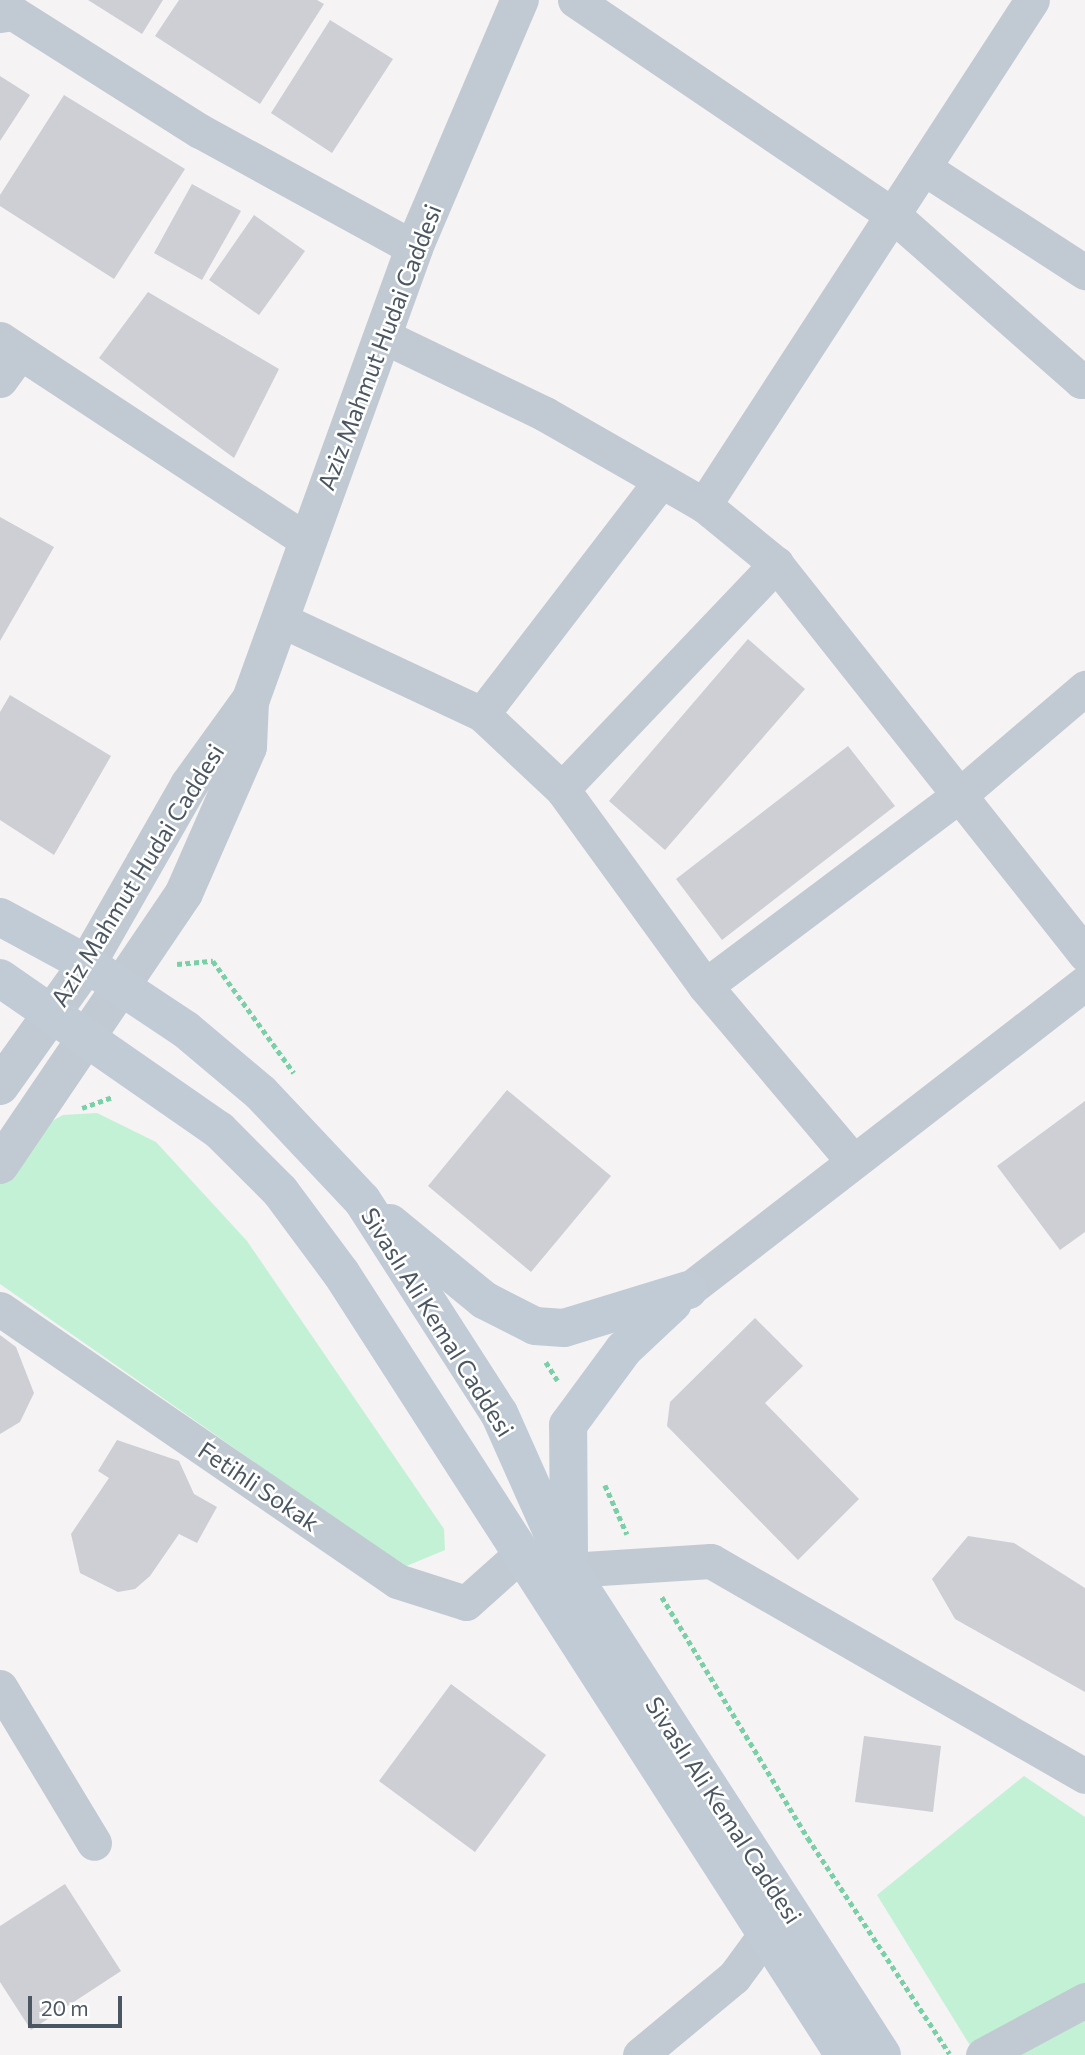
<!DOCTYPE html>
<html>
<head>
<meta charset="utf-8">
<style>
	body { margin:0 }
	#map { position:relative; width:1085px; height:2055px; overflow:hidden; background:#f5f3f3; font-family:Commissioner,sans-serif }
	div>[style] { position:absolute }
	.green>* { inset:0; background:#c3f1d5 }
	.building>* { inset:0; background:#cdcfd5 }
	.path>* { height:4.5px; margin-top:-2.25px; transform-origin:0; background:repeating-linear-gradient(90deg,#7ad0a6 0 5px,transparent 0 8.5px) }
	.minor>* { height:35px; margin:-17.5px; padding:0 17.5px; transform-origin:17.5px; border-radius:17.5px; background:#c1cad2 }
	.tertiary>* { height:38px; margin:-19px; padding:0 19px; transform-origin:19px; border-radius:19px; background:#c1cad2 }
	.secondary>* { height:38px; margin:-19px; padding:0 19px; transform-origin:19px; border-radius:19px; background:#c1cbd6 }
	span { translate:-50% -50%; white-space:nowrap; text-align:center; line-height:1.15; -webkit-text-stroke:5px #fff; paint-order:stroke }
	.street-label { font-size:24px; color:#4a5661 }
	.scale { position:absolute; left:28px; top:1996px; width:94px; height:32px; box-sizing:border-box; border:4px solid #4a5661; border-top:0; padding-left:9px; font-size:21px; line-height:24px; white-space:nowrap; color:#4a5661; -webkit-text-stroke:5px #fff; paint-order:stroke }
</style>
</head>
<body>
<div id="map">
	<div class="green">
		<i style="clip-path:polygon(97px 1113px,156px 1142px,247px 1241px,444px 1529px,445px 1550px,404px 1567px,0 1284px,0 1169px,26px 1135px,63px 1115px)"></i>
		<i style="clip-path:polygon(1024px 1776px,1085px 1817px,1085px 2055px,976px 2055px,877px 1895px)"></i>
	</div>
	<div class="building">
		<i style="clip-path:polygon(88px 0,163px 0,142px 34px)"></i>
		<i style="clip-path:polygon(179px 0,317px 0,324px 4px,260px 104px,155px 36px)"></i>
		<i style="clip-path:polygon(330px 20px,393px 59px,332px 153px,271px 113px)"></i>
		<i style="clip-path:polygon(0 76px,30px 95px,0 141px)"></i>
		<i style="clip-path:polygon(64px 95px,185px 169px,114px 279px,0 206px,0 195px)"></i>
		<i style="clip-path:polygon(192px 184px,241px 211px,202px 280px,154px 253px)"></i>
		<i style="clip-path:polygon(254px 215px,305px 251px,259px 315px,209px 280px)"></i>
		<i style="clip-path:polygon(148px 292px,279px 369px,234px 458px,99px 358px)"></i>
		<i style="clip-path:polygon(0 517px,54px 547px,0 641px)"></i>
		<i style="clip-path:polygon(748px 639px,805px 689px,665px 850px,609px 801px)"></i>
		<i style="clip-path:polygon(10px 695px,111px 756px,54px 855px,0 820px,0 712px)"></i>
		<i style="clip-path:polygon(848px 746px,895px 806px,722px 940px,676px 879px)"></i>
		<i style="clip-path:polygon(507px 1090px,611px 1176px,531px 1272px,428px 1186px)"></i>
		<i style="clip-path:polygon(1085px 1101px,1085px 1232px,1060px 1250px,997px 1166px)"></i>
		<i style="clip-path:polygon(755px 1318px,803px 1366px,765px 1403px,859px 1499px,798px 1560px,667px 1426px,670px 1402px)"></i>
		<i style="clip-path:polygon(0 1335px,16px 1347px,34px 1393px,20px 1422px,0 1434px)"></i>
		<i style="clip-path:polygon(117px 1440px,179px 1461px,194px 1494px,217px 1507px,197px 1543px,179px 1534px,150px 1576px,135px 1589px,118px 1592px,80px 1573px,71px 1534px,109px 1478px,98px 1471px)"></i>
		<i style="clip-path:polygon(968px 1536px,1014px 1543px,1085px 1588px,1085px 1692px,955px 1619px,932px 1579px)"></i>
		<i style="clip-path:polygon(451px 1684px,546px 1755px,475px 1852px,379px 1781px)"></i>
		<i style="clip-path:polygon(864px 1736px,941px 1746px,933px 1812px,855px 1802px)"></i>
		<i style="clip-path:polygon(65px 1884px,121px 1971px,31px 2030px,0 1982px,0 1926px)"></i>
	</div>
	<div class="path">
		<i style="left:177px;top:964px;width:36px;rotate:-5deg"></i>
		<i style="left:213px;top:961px;width:138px;rotate:54.1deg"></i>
		<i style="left:82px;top:1108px;width:32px;rotate:-20deg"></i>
		<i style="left:546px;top:1362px;width:22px;rotate:58deg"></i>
		<i style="left:605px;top:1485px;width:54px;rotate:65.8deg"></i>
		<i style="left:662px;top:1597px;width:282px;rotate:58.8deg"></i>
		<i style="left:808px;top:1838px;width:258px;rotate:56.7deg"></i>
	</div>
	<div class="minor">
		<i style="left:575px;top:0;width:385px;rotate:34.1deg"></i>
		<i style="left:894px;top:216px;width:249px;rotate:41.4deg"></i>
		<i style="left:1081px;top:381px;width:5px;rotate:-37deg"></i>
		<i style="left:0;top:15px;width:13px;rotate:-9deg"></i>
		<i style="left:13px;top:13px;width:221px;rotate:32.3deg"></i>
		<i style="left:200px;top:131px;width:244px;rotate:28.7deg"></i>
		<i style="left:924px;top:168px;width:192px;rotate:32.9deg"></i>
		<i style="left:383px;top:336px;width:180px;rotate:25.7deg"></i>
		<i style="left:545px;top:414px;width:183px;rotate:29.8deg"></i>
		<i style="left:704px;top:505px;width:93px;rotate:39.3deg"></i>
		<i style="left:776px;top:564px;width:498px;rotate:51.6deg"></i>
		<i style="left:0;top:339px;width:367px;rotate:33.3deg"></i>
		<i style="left:0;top:380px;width:34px;rotate:-54deg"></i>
		<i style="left:704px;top:505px;width:602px;rotate:-57deg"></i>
		<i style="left:279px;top:619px;width:224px;rotate:25.1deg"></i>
		<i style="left:482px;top:714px;width:110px;rotate:43.2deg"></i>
		<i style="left:562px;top:789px;width:243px;rotate:54deg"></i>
		<i style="left:705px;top:986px;width:229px;rotate:49.8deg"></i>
		<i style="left:482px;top:714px;width:294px;rotate:-52.5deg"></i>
		<i style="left:562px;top:789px;width:311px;rotate:-46.4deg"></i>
		<i style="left:705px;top:986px;width:321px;rotate:-36.9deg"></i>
		<i style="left:962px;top:793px;width:162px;rotate:-40.5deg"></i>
		<i style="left:688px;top:1290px;width:502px;rotate:-37.71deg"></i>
		<i style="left:0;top:1309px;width:481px;rotate:34.4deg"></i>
		<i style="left:397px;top:1581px;width:72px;rotate:17.7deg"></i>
		<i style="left:466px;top:1603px;width:75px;rotate:-41.8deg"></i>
		<i style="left:569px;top:1570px;width:142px;rotate:-3.6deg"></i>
		<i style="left:711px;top:1561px;width:431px;rotate:29.9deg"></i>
		<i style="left:0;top:1687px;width:182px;rotate:58.9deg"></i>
		<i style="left:640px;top:2055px;width:122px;rotate:-39.7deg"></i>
		<i style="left:734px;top:1977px;width:56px;rotate:-53.7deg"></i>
		<i style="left:983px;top:2055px;width:116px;rotate:-28.3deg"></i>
	</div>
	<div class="tertiary">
		<i style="left:0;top:1086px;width:150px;rotate:-54.5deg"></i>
		<i style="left:87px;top:964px;width:206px;rotate:-60.3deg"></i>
		<i style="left:189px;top:785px;width:106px;rotate:-54.2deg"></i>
		<i style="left:251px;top:699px;width:480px;rotate:-70.1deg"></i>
		<i style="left:414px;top:248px;width:270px;rotate:-66.9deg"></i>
		<i style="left:0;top:1165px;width:328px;rotate:-55.9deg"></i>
		<i style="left:184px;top:893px;width:159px;rotate:-66.3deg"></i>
		<i style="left:248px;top:747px;width:46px;rotate:-87.5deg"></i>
	</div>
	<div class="secondary">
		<i style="left:0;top:917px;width:99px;rotate:28.4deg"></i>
		<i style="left:87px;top:964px;width:118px;rotate:33.6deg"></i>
		<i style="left:185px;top:1029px;width:99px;rotate:40.1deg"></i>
		<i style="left:261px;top:1093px;width:147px;rotate:46.7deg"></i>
		<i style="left:362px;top:1200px;width:253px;rotate:57.3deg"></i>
		<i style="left:499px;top:1413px;width:172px;rotate:66deg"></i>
		<i style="left:569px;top:1570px;width:577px;rotate:57.16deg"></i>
		<i style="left:0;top:978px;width:267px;rotate:34.8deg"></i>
		<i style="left:219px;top:1130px;width:86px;rotate:45deg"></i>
		<i style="left:280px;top:1191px;width:102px;rotate:53.4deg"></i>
		<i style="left:341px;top:1273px;width:930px;rotate:57.25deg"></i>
		<i style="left:390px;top:1223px;width:122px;rotate:39.3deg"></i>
		<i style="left:484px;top:1300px;width:57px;rotate:27deg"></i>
		<i style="left:535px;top:1326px;width:29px;rotate:4deg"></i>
		<i style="left:564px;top:1328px;width:130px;rotate:-17deg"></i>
		<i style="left:569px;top:1553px;width:128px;rotate:-90.4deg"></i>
		<i style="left:568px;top:1425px;width:94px;rotate:-53.6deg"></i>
		<i style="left:624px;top:1349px;width:67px;rotate:-43.2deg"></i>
	</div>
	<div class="street-label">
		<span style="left:379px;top:347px;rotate:-69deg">Aziz Mahmut Hudai Caddesi</span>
		<span style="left:137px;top:875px;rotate:-58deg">Aziz Mahmut Hudai Caddesi</span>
		<span style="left:438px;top:1322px;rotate:58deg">Sivaslı Ali Kemal Caddesi</span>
		<span style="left:259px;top:1486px;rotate:34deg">Fetihli Sokak</span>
		<span style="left:724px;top:1810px;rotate:57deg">Sivaslı Ali Kemal Caddesi</span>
	</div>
	<div class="scale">20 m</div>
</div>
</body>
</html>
